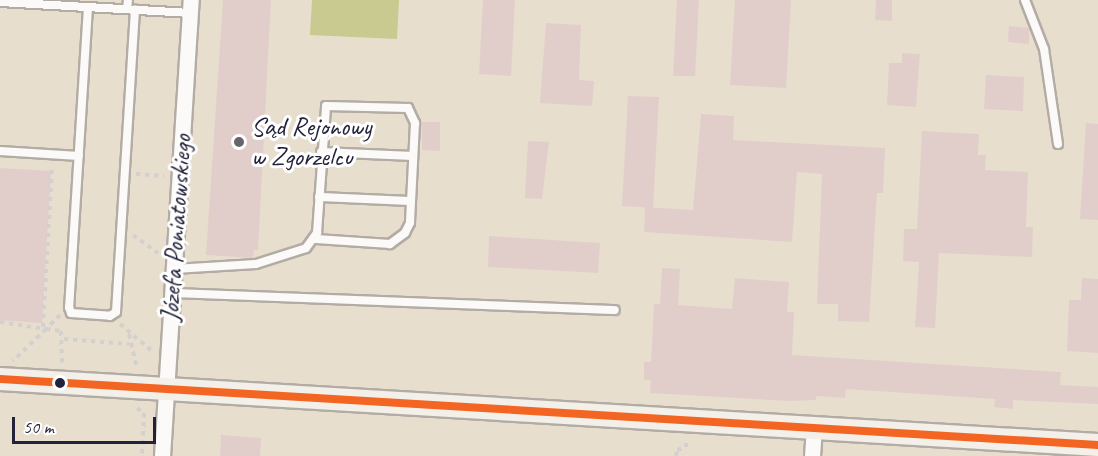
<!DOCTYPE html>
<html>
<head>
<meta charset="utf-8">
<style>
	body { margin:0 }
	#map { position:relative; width:1098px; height:456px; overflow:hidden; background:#e8dece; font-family:Caveat,sans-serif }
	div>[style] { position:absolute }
	.green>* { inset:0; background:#c8ca8f }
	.building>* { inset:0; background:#e1cecb }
	.path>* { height:4px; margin-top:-2px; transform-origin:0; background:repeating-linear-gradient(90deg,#d3d0cd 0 4.5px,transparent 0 9px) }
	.roads { filter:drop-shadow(2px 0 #b3aca5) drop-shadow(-2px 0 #b3aca5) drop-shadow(0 2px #b3aca5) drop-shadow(0 -2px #b3aca5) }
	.lane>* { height:8px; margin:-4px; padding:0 4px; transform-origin:4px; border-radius:4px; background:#fcfaf8 }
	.street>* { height:15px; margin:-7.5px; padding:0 7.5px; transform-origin:7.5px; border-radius:7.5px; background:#fcfaf8 }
	.secondary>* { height:22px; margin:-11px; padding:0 11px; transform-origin:11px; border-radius:11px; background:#f3f0e9 }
	.bus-1>* { height:8px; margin:-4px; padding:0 4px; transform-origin:4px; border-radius:4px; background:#f26522 }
	.dots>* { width:16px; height:16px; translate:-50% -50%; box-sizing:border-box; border:3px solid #fff; border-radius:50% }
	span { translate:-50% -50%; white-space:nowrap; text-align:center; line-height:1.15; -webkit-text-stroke:6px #fff; paint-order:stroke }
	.poi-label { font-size:26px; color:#22223b }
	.left { translate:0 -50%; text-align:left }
	.street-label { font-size:26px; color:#22223b }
	.scale { position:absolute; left:12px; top:417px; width:144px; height:27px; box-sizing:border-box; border:3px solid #22223b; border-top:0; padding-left:8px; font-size:18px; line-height:21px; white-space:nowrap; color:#22223b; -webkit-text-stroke:4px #fff; paint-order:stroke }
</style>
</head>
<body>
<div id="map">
	<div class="green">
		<i style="clip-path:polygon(312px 0,399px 0,397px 39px,310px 35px)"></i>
	</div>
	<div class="building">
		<i style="clip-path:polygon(223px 0,271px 0,258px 250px,254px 250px,253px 258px,206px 255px)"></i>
		<i style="clip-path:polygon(483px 0,515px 0,511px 76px,479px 74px)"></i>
		<i style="clip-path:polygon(677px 0,699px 0,695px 76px,673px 76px)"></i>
		<i style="clip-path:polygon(735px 0,791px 0,786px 88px,730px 85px)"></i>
		<i style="clip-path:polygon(876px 0,892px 0,892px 21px,875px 20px)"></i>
		<i style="clip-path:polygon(546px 23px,581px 25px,579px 80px,594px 81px,592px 106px,540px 103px)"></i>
		<i style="clip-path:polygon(1009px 26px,1029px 28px,1029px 44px,1008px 42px)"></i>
		<i style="clip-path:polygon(902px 53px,920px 54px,916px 107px,887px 105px,889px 63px,902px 63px)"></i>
		<i style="clip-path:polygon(986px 75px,1024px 77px,1023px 111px,984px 109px)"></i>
		<i style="clip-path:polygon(628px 96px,659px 97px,653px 208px,622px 206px)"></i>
		<i style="clip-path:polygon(701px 114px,734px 116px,733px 140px,885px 148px,883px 193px,877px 193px,869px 322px,838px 321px,838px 304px,817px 304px,822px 174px,797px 172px,792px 242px,644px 232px,645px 207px,693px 210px)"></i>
		<i style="clip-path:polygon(422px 122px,440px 122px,440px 151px,422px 150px)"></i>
		<i style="clip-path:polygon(1086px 123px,1098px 124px,1098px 220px,1080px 219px)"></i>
		<i style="clip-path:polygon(922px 131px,979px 134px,978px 155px,986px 155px,985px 170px,1028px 172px,1026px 227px,1033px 227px,1032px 257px,939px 253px,935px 328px,915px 327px,919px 262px,903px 261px,904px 229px,917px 229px)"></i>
		<i style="clip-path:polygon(528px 141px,549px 142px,542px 199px,525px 198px)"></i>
		<i style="clip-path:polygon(0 168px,51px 171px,42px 323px,0 320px)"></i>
		<i style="clip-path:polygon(489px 236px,600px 243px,598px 273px,488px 267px)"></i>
		<i style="clip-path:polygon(662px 268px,680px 269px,678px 305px,732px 309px,735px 278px,789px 282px,787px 312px,794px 312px,792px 355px,1061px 372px,1060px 385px,1098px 387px,1098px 404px,1013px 400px,1013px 409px,994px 407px,995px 399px,846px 389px,845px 398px,816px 396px,816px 400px,789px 401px,650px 393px,651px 380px,644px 380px,644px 362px,651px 362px,654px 304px,660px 304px)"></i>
		<i style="clip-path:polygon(1082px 278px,1098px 279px,1098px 353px,1067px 351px,1069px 300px,1081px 300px)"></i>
		<i style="clip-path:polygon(221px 435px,261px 438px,260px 456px,220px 456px)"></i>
	</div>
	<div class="path">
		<i style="left:136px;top:174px;width:28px;rotate:4deg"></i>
		<i style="left:133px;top:235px;width:31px;rotate:36deg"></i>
		<i style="left:60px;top:315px;width:20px;rotate:135deg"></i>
		<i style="left:46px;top:329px;width:15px;rotate:8deg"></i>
		<i style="left:61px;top:331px;width:33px;rotate:88deg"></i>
		<i style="left:0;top:322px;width:47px;rotate:8.7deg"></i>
		<i style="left:46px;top:329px;width:46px;rotate:135.9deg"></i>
		<i style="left:120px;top:324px;width:42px;rotate:40.2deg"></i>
		<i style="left:43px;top:327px;width:160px;rotate:-86.8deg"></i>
		<i style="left:129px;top:334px;width:35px;rotate:77deg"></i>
		<i style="left:64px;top:339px;width:65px;rotate:4.4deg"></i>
		<i style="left:137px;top:408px;width:9px;rotate:36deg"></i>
		<i style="left:144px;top:413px;width:43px;rotate:92.7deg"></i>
		<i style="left:676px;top:456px;width:6px;rotate:-81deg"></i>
		<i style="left:677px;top:450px;width:9px;rotate:-18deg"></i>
		<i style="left:686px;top:447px;width:7px;rotate:-90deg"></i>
	</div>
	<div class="roads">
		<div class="lane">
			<i style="left:1025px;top:0;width:53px;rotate:68.8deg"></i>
			<i style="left:1044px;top:49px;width:96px;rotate:81.6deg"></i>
			<i style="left:0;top:2px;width:190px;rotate:3.3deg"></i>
			<i style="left:88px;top:7px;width:301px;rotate:93.6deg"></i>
			<i style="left:69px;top:307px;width:6px;rotate:72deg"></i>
			<i style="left:71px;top:313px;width:39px;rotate:4deg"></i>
			<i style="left:110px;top:316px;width:7px;rotate:-34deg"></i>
			<i style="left:116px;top:312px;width:303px;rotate:-86.4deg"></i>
			<i style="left:127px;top:9px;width:9px;rotate:-84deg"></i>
			<i style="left:0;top:151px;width:79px;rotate:3.6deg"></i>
			<i style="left:321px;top:152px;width:92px;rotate:2.5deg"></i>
			<i style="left:319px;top:197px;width:92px;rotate:2.5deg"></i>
			<i style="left:174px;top:269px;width:82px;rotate:-3.5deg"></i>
			<i style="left:256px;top:264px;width:52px;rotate:-17.7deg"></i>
			<i style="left:306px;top:248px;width:19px;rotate:-54deg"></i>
			<i style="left:317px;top:233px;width:127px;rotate:-85.9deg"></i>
			<i style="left:326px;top:106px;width:82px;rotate:1.4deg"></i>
			<i style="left:408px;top:108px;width:17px;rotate:65deg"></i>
			<i style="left:415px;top:123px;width:100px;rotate:92.9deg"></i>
			<i style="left:410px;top:223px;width:11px;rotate:117deg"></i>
			<i style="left:405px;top:233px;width:19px;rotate:144deg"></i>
			<i style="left:390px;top:244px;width:74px;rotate:-176.1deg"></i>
			<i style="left:172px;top:293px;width:443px;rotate:2.2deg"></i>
		</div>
		<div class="street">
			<i style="left:162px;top:456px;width:457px;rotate:-86.4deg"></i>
			<i style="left:812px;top:456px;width:27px;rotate:-86deg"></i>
		</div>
		<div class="secondary">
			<i style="left:0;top:379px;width:1100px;rotate:3.44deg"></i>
		</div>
	</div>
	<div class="bus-1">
		<i style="left:0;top:379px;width:1100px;rotate:3.44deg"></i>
	</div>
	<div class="dots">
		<i style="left:239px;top:142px;background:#67646e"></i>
		<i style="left:60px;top:383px;background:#22223b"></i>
	</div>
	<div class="poi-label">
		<span class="left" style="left:251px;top:142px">Sąd Rejonowy<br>w Zgorzelcu</span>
	</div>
	<div class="street-label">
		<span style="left:176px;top:228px;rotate:-86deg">Józefa Poniatowskiego</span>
	</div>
	<div class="scale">50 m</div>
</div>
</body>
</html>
